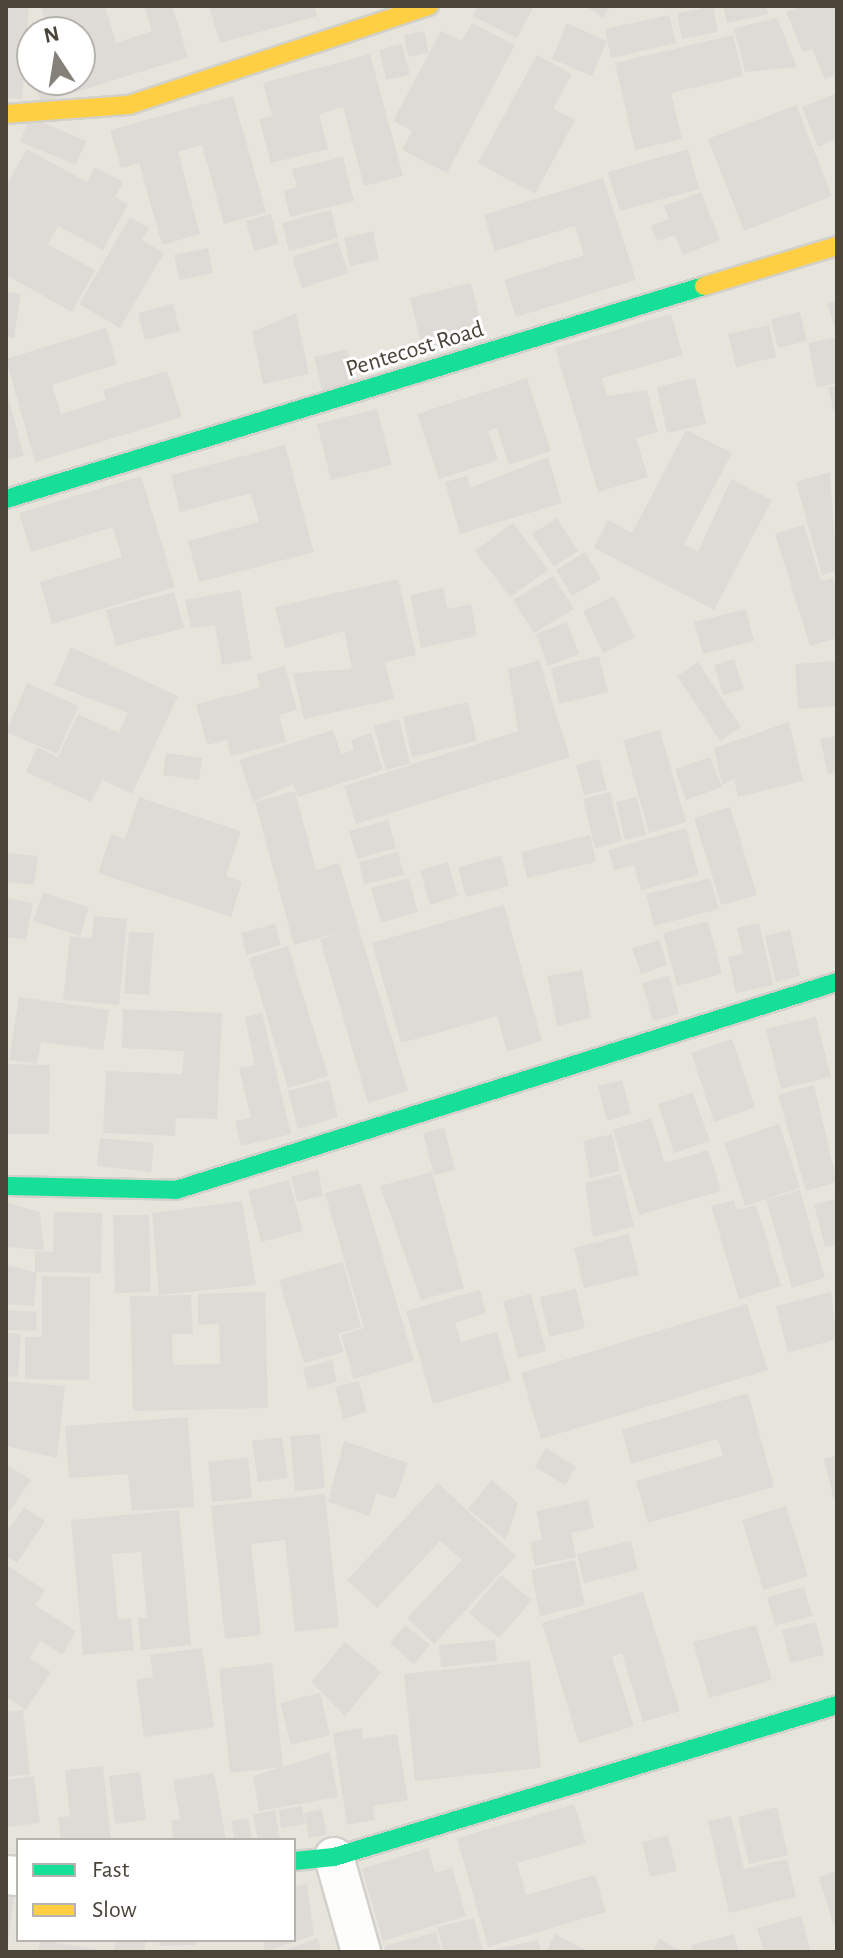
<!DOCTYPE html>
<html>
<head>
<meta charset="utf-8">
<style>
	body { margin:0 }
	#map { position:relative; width:843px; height:1958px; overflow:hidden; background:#f4f2ee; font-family:"Alegreya Sans",sans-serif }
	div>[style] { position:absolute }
	.residential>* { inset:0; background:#e7e4dc }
	.building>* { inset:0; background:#dedbd6 }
	.roads { filter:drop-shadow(2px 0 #d2d0cb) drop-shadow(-2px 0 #d2d0cb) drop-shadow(0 2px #d2d0cb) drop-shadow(0 -2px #d2d0cb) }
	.street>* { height:38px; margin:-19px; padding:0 19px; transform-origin:19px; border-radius:19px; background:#fdfdfc }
	.fast>* { height:18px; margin:-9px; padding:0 9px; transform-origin:9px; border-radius:9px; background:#16e098 }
	.slow>* { height:18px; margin:-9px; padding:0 9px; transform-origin:9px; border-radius:9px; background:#ffcf43 }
	span { translate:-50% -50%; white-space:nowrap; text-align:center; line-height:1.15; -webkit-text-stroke:6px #fff; paint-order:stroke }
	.street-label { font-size:24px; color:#4b4439 }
	.frame { position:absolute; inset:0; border:8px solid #4b4439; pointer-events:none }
	.legend { position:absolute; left:16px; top:1838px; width:280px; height:104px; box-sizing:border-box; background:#fff; border:2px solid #b7b4b0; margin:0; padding:10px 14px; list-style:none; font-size:24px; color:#4b4439 }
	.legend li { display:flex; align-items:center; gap:16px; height:40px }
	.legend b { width:40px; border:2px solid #b7b4b0 }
	.north { position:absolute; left:16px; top:16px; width:80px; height:80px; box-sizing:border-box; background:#fff; border:2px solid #b7b4b0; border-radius:50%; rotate:348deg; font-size:22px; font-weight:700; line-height:32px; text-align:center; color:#4b4439 }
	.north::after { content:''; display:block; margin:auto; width:28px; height:36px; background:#868178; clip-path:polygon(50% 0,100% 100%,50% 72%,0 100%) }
</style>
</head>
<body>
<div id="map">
	<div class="residential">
		<i style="clip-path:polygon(evenodd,6px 6px,837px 6px,837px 1952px,6px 1952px,6px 6px,32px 32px,80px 32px,80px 80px,32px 80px,32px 32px,6px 6px,18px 1840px,294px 1840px,294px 1940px,18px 1940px,18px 1840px)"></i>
	</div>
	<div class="building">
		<i style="clip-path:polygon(6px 6px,29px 6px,22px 99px,6px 98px)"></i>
		<i style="clip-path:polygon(41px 6px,105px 6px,116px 43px,152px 31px,144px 6px,172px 6px,188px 57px,41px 103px,34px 80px,80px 80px,80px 32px,66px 32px,63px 24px,48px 29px)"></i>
		<i style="clip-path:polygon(209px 6px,314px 6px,317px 16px,220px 43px)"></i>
		<i style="clip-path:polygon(478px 6px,528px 6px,533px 8px,517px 38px,473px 16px)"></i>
		<i style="clip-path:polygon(586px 6px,611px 6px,603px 18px)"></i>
		<i style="clip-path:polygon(713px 6px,718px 32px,682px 39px,677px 13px)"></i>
		<i style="clip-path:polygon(723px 6px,766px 6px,768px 14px,727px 23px)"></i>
		<i style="clip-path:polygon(801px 6px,837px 6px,837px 74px,825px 79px,812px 49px,803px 52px,786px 12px)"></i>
		<i style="clip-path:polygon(669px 15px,676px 43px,611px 58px,605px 29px)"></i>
		<i style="clip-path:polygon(777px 18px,797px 67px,745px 72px,734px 28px)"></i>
		<i style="clip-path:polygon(472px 23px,515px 45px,447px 173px,402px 150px,412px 131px,393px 121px,441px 31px,462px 41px)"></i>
		<i style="clip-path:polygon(567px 23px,607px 41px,592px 76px,552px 59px)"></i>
		<i style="clip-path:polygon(424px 31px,429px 53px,408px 57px,404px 35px)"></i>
		<i style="clip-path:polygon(733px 35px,743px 76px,671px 93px,682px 139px,635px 150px,615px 63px)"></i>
		<i style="clip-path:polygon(402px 44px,410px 75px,386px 80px,379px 50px)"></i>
		<i style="clip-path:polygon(370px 54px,403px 176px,364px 186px,343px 107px,319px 114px,328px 149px,271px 163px,259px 119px,272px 116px,263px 83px)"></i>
		<i style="clip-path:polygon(537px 55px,572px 74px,553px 109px,575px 120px,535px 194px,478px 163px)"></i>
		<i style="clip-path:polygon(837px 93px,837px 148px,834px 140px,818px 147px,802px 107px)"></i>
		<i style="clip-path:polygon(233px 96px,266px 212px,224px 224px,202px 145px,178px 152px,200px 234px,162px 245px,139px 163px,121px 168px,110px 130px)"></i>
		<i style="clip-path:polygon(796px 105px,832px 196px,744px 231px,708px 139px)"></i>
		<i style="clip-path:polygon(30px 117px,86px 141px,76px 165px,20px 142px)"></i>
		<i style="clip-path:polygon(27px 149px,87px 182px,95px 167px,123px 182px,115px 197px,128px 204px,103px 250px,58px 226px,48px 244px,95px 270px,72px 312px,6px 275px,6px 186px)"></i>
		<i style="clip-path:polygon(688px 149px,699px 189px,620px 211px,608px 172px)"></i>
		<i style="clip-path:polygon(343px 157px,354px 201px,290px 217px,284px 191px,297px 187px,292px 169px)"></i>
		<i style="clip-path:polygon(603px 178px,636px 280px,516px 317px,504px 280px,584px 255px,575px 226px,495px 251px,484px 215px)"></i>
		<i style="clip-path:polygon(701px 192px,720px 240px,683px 255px,675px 235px,657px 241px,651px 226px,669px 219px,664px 206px)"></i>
		<i style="clip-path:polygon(331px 210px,338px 238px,289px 251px,282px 223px)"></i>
		<i style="clip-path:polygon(271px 214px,279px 244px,254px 251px,246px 221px)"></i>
		<i style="clip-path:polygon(130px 217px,149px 228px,142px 240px,164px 253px,120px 328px,79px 304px)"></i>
		<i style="clip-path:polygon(373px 231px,379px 260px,350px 266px,344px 238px)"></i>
		<i style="clip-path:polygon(338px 242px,348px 273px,302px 288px,292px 257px)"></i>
		<i style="clip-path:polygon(208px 248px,213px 273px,179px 280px,174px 255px)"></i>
		<i style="clip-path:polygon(471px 283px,485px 340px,424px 355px,410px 298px)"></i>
		<i style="clip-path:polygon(6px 292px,21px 294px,14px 338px,6px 337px)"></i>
		<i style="clip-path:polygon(837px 300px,837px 333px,836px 333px,827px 303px)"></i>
		<i style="clip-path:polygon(173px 304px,180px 331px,145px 340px,138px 313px)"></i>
		<i style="clip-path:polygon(800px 312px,807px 341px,778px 348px,771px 319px)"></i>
		<i style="clip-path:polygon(296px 313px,309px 374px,263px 384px,252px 332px)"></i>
		<i style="clip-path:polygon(671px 314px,683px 355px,602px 378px,607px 396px,647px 390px,658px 432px,636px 438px,648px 477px,598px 492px,555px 348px)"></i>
		<i style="clip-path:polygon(769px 325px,776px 357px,736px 367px,728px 334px)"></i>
		<i style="clip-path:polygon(106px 328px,117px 364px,52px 385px,61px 414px,106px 400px,103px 390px,167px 371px,182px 417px,35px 462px,6px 359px)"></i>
		<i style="clip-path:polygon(837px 337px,837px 383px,817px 387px,808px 343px)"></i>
		<i style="clip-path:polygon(347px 349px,356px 381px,322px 390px,314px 357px)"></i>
		<i style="clip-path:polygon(527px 378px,551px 451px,509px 465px,497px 428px,488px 431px,498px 460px,439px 479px,417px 414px)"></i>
		<i style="clip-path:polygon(695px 378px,706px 424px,667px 433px,657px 387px)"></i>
		<i style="clip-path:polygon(837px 385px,837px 418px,836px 419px,828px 388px)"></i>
		<i style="clip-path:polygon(6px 389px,24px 456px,6px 460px)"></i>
		<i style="clip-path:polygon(377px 409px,392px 465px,331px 480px,317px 424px)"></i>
		<i style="clip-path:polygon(686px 430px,732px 453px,684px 544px,698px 552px,731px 479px,772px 500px,714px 610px,594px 548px,608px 520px,632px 533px)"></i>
		<i style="clip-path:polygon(285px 445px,314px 552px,199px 582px,188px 541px,259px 522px,251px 493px,180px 512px,171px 475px)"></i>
		<i style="clip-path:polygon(548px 457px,562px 503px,460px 534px,445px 482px,467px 476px,470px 488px)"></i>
		<i style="clip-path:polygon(830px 472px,837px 571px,822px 575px,796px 482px)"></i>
		<i style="clip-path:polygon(141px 476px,175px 587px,52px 624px,40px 582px,122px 557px,113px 527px,31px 552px,19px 513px)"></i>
		<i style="clip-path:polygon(557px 518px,578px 551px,554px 567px,532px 534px)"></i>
		<i style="clip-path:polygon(513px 523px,548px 570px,510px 597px,475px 551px)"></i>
		<i style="clip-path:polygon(804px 525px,821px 581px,833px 578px,837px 590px,837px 638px,810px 646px,775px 534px)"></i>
		<i style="clip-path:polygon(585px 552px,601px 579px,572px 596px,556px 570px)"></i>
		<i style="clip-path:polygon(553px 576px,574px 609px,534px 633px,513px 600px)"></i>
		<i style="clip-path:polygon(398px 579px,416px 655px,385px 662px,394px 699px,304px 719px,293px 673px,352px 669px,344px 631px,285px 648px,275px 607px)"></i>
		<i style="clip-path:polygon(443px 588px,448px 609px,471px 604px,477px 636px,421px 648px,410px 595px)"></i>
		<i style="clip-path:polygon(240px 590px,252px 660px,222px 665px,215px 625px,191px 628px,185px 600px)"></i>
		<i style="clip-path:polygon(174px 592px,184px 628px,116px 646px,106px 610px)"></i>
		<i style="clip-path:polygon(614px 596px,635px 637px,603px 653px,583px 611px)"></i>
		<i style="clip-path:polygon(746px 609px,754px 641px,703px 654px,694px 622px)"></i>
		<i style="clip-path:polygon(567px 622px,579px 654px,548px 666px,536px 634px)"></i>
		<i style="clip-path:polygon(71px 647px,178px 696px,132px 794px,102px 780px,91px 802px,26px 772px,37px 747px,58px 757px,78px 714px,119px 733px,128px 713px,54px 685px)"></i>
		<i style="clip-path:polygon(599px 656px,608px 692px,559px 704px,551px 668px)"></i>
		<i style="clip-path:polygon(734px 659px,744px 689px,723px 695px,714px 665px)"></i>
		<i style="clip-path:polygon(539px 660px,570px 757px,356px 824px,344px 786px,518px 731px,508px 669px)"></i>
		<i style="clip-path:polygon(837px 661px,837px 706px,798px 709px,795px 664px)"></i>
		<i style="clip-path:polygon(698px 662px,741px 727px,720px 741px,677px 676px)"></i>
		<i style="clip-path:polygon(285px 666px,297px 710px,279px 715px,286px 742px,231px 756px,227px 740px,207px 745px,196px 704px,260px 688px,257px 674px)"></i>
		<i style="clip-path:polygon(27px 683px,79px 706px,57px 754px,6px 732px)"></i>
		<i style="clip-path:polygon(468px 702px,477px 741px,412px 757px,403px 717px)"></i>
		<i style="clip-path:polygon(399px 719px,410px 764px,386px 770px,374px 726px)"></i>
		<i style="clip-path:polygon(789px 722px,803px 781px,738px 797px,734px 779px,722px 785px,714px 748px)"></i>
		<i style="clip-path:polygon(333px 730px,341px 754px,354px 750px,351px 740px,371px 733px,383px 770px,298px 797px,293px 784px,253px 802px,239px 760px)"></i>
		<i style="clip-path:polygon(660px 730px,686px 822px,649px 833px,623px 740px)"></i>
		<i style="clip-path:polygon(837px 736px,837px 772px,828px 774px,820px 739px)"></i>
		<i style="clip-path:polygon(166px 753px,202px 758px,199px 780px,163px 775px)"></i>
		<i style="clip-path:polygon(710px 757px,722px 787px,686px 800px,675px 769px)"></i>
		<i style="clip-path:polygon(599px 759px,607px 790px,584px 795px,576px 765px)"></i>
		<i style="clip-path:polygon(295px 791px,316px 870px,339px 863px,408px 1091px,368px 1103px,320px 939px,345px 931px,294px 945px,255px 802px)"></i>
		<i style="clip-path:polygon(610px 792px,622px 841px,595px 848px,583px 799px)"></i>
		<i style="clip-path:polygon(139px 797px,241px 831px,226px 876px,242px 882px,231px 917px,98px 873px,111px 834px,125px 839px)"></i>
		<i style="clip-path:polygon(637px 797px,646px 835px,625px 840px,616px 802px)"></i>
		<i style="clip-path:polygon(730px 807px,757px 895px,721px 905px,694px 818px)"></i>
		<i style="clip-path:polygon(388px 820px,396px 848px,357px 859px,349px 831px)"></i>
		<i style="clip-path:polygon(686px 828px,699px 875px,641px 890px,634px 865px,614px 870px,608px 850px)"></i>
		<i style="clip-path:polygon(590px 835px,596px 862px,527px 878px,521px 852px)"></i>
		<i style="clip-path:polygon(398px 852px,404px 875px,364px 884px,359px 862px)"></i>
		<i style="clip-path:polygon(6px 853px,38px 856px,34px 885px,6px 882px)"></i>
		<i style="clip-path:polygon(501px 856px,509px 886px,466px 897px,458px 867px)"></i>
		<i style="clip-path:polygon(448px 862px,458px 896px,430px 905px,420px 870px)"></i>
		<i style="clip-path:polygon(409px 878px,418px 912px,381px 923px,371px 888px)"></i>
		<i style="clip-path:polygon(710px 878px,719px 909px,654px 926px,646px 894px)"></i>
		<i style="clip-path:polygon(43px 893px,89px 907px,80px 936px,33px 921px)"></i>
		<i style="clip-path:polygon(7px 898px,33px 903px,26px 940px,6px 937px)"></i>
		<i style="clip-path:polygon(504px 905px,542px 1041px,507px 1051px,497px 1016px,401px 1043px,372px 943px)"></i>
		<i style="clip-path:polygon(94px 916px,127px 919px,119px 1005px,63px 1000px,70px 936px,92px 938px)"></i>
		<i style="clip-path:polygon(708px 921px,722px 974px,677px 986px,663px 933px)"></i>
		<i style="clip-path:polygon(759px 923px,773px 985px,736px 993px,728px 957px,743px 954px,737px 928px)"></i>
		<i style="clip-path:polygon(275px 924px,281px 945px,247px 955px,241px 933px)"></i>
		<i style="clip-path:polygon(790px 930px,800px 976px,776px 982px,765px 936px)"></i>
		<i style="clip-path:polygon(129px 932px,154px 933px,149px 995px,124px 993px)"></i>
		<i style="clip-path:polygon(659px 940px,667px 965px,641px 974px,632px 948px)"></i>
		<i style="clip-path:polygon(288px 946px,328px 1076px,288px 1088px,249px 958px)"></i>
		<i style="clip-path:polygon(582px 970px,591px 1018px,557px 1026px,547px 976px)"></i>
		<i style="clip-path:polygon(669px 976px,679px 1014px,653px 1021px,642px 983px)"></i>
		<i style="clip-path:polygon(19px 997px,109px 1010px,103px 1050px,41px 1042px,37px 1064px,9px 1060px)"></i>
		<i style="clip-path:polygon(123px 1009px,222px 1013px,217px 1119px,176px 1118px,175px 1136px,103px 1133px,106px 1071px,182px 1074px,184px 1051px,122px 1048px)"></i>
		<i style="clip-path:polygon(262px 1013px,291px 1134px,241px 1146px,235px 1121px,251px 1118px,239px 1068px,255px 1065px,245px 1017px)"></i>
		<i style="clip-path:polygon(816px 1017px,831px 1077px,781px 1089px,766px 1029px)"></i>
		<i style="clip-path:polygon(732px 1039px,755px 1107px,714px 1122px,691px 1053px)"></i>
		<i style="clip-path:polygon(6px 1064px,50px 1065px,49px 1134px,6px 1134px)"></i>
		<i style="clip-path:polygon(329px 1080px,338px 1117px,298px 1129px,288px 1091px)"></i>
		<i style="clip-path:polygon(622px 1080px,631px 1114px,607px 1121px,598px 1086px)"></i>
		<i style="clip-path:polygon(814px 1085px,837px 1182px,806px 1191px,778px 1095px)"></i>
		<i style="clip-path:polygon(693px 1093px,710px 1141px,674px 1153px,658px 1104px)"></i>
		<i style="clip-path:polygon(651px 1118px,665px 1163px,708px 1150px,721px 1191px,639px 1215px,613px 1130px)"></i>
		<i style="clip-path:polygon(779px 1124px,800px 1188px,745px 1206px,724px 1143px)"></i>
		<i style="clip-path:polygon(444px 1128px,455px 1170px,434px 1175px,423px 1133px)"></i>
		<i style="clip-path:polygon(612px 1134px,620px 1171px,590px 1178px,583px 1141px)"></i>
		<i style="clip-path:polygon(100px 1138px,154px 1143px,151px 1172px,97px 1166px)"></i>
		<i style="clip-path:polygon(318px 1170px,323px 1196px,297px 1202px,291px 1176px)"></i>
		<i style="clip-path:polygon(432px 1172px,464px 1288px,421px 1300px,380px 1186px)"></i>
		<i style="clip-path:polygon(621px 1174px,634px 1226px,593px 1237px,585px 1183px)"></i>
		<i style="clip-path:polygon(289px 1180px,303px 1231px,261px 1242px,248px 1191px)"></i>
		<i style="clip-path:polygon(361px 1183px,414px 1361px,354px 1379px,341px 1335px,364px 1328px,325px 1193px)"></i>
		<i style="clip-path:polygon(800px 1190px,825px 1278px,792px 1288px,766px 1200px)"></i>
		<i style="clip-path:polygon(837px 1199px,837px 1244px,825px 1247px,814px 1204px)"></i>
		<i style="clip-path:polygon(734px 1200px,737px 1210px,756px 1205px,781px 1286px,739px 1299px,711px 1206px)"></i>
		<i style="clip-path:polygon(242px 1201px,256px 1285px,159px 1295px,152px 1213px)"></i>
		<i style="clip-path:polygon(6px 1202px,40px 1212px,44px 1250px,6px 1247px)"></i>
		<i style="clip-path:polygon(54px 1212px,102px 1213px,101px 1273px,37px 1272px,34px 1306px,6px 1304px,6px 1265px,35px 1272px,35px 1251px,53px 1252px)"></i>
		<i style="clip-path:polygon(113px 1215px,149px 1215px,151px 1292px,115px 1293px)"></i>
		<i style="clip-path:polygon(629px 1234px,639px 1275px,584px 1288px,574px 1248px)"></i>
		<i style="clip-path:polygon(343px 1262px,361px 1327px,338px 1334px,344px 1352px,304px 1363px,279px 1280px)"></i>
		<i style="clip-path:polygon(42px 1276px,90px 1277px,89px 1380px,25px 1379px,25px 1337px,42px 1337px)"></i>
		<i style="clip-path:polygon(576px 1289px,585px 1328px,549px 1337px,540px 1297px)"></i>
		<i style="clip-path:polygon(480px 1290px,486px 1313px,455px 1323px,461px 1342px,497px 1332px,511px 1381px,433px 1404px,406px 1311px)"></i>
		<i style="clip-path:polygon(265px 1292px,268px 1408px,133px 1411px,130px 1296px,191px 1295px,193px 1334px,172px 1334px,173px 1365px,220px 1364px,219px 1324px,198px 1325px,198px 1294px)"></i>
		<i style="clip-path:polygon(831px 1292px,837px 1339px,788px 1353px,776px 1306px)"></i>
		<i style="clip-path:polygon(531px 1294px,546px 1351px,518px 1358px,503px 1301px)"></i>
		<i style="clip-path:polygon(747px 1304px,768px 1370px,541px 1439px,521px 1373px)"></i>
		<i style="clip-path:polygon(6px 1310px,37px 1312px,36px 1331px,6px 1330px)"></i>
		<i style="clip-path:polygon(6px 1333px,21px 1334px,18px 1377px,6px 1376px)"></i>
		<i style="clip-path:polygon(332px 1360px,337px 1382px,308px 1389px,303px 1368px)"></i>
		<i style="clip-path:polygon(6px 1381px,65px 1386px,57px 1458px,6px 1446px)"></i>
		<i style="clip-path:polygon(359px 1381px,367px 1412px,343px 1419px,335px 1387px)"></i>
		<i style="clip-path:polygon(748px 1393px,774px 1487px,648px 1523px,636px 1481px,723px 1456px,718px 1439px,631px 1464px,622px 1430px)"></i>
		<i style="clip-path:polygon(188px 1417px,194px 1507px,132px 1511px,128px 1474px,69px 1478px,65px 1426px)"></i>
		<i style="clip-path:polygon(320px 1434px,325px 1488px,295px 1491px,290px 1436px)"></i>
		<i style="clip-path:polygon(282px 1437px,288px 1478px,258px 1482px,252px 1441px)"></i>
		<i style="clip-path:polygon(344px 1441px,408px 1463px,395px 1499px,377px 1493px,369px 1516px,328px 1502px)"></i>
		<i style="clip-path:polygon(546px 1448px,576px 1467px,565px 1485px,535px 1467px)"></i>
		<i style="clip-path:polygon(837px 1456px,837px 1508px,836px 1508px,824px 1459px)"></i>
		<i style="clip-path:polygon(248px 1457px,252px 1498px,212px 1502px,208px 1462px)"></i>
		<i style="clip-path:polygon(6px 1464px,31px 1480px,6px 1516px)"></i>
		<i style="clip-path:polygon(492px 1480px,518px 1503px,506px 1540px,468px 1509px)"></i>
		<i style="clip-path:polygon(438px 1483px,516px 1556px,434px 1644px,407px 1618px,462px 1560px,440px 1541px,377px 1608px,347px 1580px)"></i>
		<i style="clip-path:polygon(325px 1494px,339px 1627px,295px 1632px,285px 1540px,251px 1544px,261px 1635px,225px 1639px,211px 1506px)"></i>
		<i style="clip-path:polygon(588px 1500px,594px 1528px,571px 1533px,576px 1557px,535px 1566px,530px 1542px,542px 1539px,536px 1511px)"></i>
		<i style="clip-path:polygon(786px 1506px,808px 1576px,763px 1590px,742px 1520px)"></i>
		<i style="clip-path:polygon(24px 1507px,45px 1521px,17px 1563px,6px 1555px,6px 1533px)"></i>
		<i style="clip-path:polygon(179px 1510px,191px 1645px,141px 1650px,138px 1618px,147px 1618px,141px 1552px,112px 1554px,118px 1620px,131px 1618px,134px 1650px,83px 1655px,71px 1520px)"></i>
		<i style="clip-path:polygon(631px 1541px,638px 1570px,584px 1583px,577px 1554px)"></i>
		<i style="clip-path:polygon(575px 1560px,585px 1605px,540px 1616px,531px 1570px)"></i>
		<i style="clip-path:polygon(6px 1565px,45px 1590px,35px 1605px,76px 1631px,62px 1655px,41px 1641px,29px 1658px,51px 1672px,26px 1710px,6px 1697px)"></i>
		<i style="clip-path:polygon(501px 1575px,532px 1600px,499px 1638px,469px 1613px)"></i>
		<i style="clip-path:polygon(804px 1587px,812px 1616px,775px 1626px,767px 1597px)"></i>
		<i style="clip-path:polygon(643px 1592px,680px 1711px,643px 1722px,622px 1653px,612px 1657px,634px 1726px,579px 1743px,542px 1623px)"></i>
		<i style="clip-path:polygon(816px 1622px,824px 1655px,790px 1663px,782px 1630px)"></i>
		<i style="clip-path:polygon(405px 1625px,430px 1645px,414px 1664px,390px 1643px)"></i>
		<i style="clip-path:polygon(756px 1625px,772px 1680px,709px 1698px,693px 1642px)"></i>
		<i style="clip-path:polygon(495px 1640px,497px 1661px,441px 1667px,439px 1645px)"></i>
		<i style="clip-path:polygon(345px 1642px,381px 1672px,345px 1716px,311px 1682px)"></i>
		<i style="clip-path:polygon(202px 1648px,214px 1727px,144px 1737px,136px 1680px,153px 1677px,150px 1655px)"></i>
		<i style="clip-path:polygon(530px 1661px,541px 1768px,415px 1781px,404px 1674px)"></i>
		<i style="clip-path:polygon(272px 1663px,283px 1767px,230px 1773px,219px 1669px)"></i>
		<i style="clip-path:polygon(320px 1693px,330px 1735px,291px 1745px,280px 1703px)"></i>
		<i style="clip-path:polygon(23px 1710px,30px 1774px,6px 1777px,6px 1712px)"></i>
		<i style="clip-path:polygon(362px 1728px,363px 1739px,397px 1734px,408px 1800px,373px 1806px,375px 1820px,347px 1825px,333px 1733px)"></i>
		<i style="clip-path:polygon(330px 1752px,338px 1797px,259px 1811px,253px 1776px)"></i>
		<i style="clip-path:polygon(103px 1766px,111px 1840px,61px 1840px,58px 1818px,70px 1816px,65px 1770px)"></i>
		<i style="clip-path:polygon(140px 1772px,146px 1820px,115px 1824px,109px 1776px)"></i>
		<i style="clip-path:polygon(214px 1773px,226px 1840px,174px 1840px,171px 1821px,180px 1819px,173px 1780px)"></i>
		<i style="clip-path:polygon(34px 1776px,40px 1823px,6px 1827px,6px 1780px)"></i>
		<i style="clip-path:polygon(574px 1804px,586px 1843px,517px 1863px,526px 1895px,595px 1875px,606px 1912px,488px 1947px,457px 1838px)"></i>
		<i style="clip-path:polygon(302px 1806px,305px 1824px,281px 1828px,279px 1810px)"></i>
		<i style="clip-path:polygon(777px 1807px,788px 1855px,749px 1864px,738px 1817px)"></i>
		<i style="clip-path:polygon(322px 1809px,327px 1835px,309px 1838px,304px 1813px)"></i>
		<i style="clip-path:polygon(275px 1810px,280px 1840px,258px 1840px,253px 1815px)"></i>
		<i style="clip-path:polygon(731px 1816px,744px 1869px,787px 1859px,796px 1897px,729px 1913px,708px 1821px)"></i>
		<i style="clip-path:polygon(248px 1818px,252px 1840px,227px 1840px,234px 1837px,231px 1821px)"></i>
		<i style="clip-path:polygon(668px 1836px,677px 1871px,650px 1877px,642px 1842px)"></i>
		<i style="clip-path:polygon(428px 1848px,435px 1873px,452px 1868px,466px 1916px,383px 1941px,362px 1869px)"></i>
		<i style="clip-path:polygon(837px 1871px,837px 1933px,836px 1933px,819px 1877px)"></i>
		<i style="clip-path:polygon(307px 1884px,314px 1935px,265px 1952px,263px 1940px,294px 1940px,294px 1887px)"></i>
		<i style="clip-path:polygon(6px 1888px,15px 1889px,8px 1945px,6px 1945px)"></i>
		<i style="clip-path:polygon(801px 1916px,811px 1952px,764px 1952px,757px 1928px)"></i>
		<i style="clip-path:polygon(474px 1918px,483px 1952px,444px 1952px,437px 1927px)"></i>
		<i style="clip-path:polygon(436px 1932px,441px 1952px,386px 1952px,384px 1946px)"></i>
		<i style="clip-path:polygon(555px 1934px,590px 1952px,546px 1952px)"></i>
		<i style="clip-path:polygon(734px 1934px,739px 1952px,693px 1952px,691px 1945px)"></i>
		<i style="clip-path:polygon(317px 1938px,322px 1952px,280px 1952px)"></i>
		<i style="clip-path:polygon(659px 1939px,683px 1952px,652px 1952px)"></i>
		<i style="clip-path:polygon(40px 1940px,101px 1950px,101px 1952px,38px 1952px)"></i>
		<i style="clip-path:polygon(115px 1940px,146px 1940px,144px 1952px,114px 1950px)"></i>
		<i style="clip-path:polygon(159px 1940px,196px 1940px,197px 1945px,159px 1946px)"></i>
		<i style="clip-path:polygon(538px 1940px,541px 1952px,489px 1952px,488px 1951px)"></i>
	</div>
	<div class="roads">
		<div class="street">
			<i style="left:334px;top:1857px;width:99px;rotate:74.1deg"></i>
			<i style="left:6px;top:1875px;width:12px;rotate:5deg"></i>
		</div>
		<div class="fast">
			<i style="left:6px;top:499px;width:730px;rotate:-16.97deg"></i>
			<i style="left:6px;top:1186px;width:170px;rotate:1.3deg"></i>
			<i style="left:176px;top:1190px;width:693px;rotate:-17.47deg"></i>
			<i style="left:294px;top:1861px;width:40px;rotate:-5.7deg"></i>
			<i style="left:334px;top:1857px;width:525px;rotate:-16.81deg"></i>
		</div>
		<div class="slow">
			<i style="left:6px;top:114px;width:123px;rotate:-4.2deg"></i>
			<i style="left:129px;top:105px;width:316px;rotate:-18.3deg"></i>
			<i style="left:704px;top:286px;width:139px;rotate:-16.7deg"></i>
		</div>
	</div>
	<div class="street-label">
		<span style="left:415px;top:350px;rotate:-17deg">Pentecost Road</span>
	</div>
	<div class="frame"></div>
	<ul class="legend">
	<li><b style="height:10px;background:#16e098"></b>Fast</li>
	<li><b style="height:10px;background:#ffcf43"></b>Slow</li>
	</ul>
	<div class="north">N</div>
</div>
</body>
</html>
